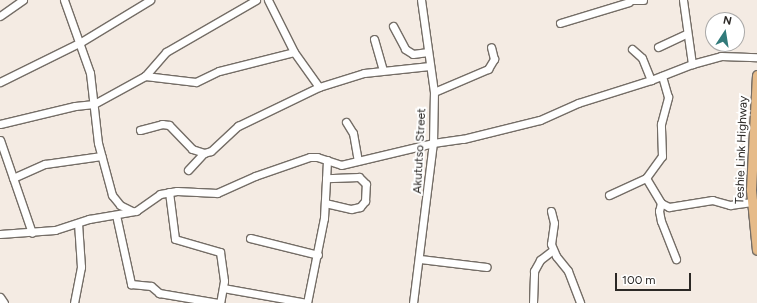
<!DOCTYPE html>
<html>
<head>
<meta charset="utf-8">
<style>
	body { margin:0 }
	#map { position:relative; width:757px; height:303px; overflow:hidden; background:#f4ebe3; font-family:Figtree,sans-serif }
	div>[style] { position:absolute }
	.roads { filter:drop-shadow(1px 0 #746d66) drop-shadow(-1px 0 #746d66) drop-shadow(0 1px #746d66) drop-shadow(0 -1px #746d66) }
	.minor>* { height:7px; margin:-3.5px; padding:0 3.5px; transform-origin:3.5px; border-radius:3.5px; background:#fff }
	.major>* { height:9px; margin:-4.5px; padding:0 4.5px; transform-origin:4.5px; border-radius:4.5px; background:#e6bb89 }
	span { translate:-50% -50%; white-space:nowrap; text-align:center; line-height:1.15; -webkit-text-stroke:4px #fff; paint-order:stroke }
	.street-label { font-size:12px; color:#2b2825 }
	.north { position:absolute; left:705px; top:12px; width:40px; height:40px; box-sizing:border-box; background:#fff; border:1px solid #aaa9a8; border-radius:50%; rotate:12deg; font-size:11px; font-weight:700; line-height:16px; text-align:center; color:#2b2825 }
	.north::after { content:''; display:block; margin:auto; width:14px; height:18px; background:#317a7a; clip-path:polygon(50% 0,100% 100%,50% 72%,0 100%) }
	.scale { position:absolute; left:615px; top:273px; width:76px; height:18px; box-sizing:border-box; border:2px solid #2b2825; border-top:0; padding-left:5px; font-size:12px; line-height:14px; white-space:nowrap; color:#2b2825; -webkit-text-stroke:3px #fff; paint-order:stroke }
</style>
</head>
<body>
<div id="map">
	<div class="roads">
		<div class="minor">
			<i style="left:64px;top:0;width:77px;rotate:70.4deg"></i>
			<i style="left:90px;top:73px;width:70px;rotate:83.5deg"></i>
			<i style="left:98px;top:143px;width:54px;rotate:74.9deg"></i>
			<i style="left:112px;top:195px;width:13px;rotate:51deg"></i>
			<i style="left:120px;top:205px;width:13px;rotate:27deg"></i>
			<i style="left:256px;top:0;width:104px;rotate:150deg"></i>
			<i style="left:166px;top:52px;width:32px;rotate:131deg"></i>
			<i style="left:145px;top:76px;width:51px;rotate:6.7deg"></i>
			<i style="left:196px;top:82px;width:25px;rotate:-26deg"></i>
			<i style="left:219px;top:71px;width:77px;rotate:-14.2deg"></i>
			<i style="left:268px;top:0;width:58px;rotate:63.4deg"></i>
			<i style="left:294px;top:52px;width:43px;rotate:54.5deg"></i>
			<i style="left:319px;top:87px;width:47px;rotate:-17.3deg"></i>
			<i style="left:364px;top:73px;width:66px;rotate:-6.1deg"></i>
			<i style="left:629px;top:0;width:14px"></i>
			<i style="left:683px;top:0;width:65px;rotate:82deg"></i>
			<i style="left:0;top:16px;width:28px;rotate:-35deg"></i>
			<i style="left:560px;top:23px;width:72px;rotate:-16.9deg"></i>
			<i style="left:393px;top:26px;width:26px;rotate:62deg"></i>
			<i style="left:405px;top:49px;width:9px;rotate:32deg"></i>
			<i style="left:413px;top:54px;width:15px;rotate:-8deg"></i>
			<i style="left:374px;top:39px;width:32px;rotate:74deg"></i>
			<i style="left:658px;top:47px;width:31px;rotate:-25deg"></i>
			<i style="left:632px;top:49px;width:13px;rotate:42deg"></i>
			<i style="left:642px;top:58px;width:24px;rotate:68deg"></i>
			<i style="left:0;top:82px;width:90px;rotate:-26.3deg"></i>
			<i style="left:81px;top:42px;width:81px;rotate:-31.3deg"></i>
			<i style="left:434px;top:92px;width:59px;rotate:-23.1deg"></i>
			<i style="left:488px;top:69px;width:12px;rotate:-59deg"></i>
			<i style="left:494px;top:59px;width:12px;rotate:-104deg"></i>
			<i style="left:346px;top:122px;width:13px;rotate:58deg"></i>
			<i style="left:353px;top:133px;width:28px;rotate:80deg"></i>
			<i style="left:0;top:124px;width:77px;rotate:-13.5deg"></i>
			<i style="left:75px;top:106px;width:19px;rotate:-6deg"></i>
			<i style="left:94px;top:104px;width:58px;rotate:-28.8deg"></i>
			<i style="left:140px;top:130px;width:23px;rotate:-15deg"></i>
			<i style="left:162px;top:124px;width:7px;rotate:8deg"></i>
			<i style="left:169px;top:125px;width:33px;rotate:46deg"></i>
			<i style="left:192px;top:149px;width:13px;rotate:18deg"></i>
			<i style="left:204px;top:153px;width:7px;rotate:-16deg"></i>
			<i style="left:211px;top:151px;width:37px;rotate:-43deg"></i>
			<i style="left:238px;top:126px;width:90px;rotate:-25.7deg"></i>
			<i style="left:0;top:140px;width:98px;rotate:71deg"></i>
			<i style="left:188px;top:170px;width:23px;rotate:-47deg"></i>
			<i style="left:13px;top:178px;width:35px;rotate:-24deg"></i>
			<i style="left:45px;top:164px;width:57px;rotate:-8.1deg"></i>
			<i style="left:646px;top:178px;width:29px;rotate:59deg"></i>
			<i style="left:661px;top:203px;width:9px;rotate:27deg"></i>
			<i style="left:669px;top:207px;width:44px;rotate:-9.2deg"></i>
			<i style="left:712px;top:200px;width:19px;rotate:16deg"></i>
			<i style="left:730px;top:205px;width:22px;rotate:-8deg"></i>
			<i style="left:169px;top:192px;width:47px;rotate:82.7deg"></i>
			<i style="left:175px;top:239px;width:47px;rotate:16.1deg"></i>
			<i style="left:220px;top:252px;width:29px;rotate:82deg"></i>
			<i style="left:224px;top:281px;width:22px;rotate:100deg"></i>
			<i style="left:609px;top:195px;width:41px;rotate:-24.7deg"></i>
			<i style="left:646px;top:178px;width:27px;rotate:-54deg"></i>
			<i style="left:662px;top:156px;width:32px;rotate:-92deg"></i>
			<i style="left:661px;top:124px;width:28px;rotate:-75deg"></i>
			<i style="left:668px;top:97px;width:22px;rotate:-106deg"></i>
			<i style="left:325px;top:203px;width:27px;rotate:13deg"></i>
			<i style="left:351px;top:209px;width:9px;rotate:-13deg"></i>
			<i style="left:360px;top:207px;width:8px;rotate:-50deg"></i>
			<i style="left:365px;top:201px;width:17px;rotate:-87deg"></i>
			<i style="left:366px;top:184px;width:10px;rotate:-135deg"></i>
			<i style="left:359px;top:177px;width:33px;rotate:178deg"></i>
			<i style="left:661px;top:203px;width:8px;rotate:104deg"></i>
			<i style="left:659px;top:211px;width:10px;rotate:79deg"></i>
			<i style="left:661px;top:221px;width:41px;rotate:68.5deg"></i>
			<i style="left:551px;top:211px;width:12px;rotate:76deg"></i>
			<i style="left:554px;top:223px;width:21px;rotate:98deg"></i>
			<i style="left:551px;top:244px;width:13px;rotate:67deg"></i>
			<i style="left:556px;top:256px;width:19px;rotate:51deg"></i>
			<i style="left:568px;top:271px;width:34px;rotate:69deg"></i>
			<i style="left:116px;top:215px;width:71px;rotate:77.7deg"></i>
			<i style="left:131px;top:284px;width:20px;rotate:6deg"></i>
			<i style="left:151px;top:286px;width:11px;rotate:41deg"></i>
			<i style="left:159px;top:293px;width:60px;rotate:9.6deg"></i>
			<i style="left:0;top:234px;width:55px;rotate:-4.2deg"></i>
			<i style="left:55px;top:230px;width:36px;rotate:-18deg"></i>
			<i style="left:89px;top:219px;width:48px;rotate:-9.7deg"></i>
			<i style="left:136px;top:211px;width:29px;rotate:-35deg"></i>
			<i style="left:160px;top:194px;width:17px;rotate:-10deg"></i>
			<i style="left:177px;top:191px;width:40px;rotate:2.9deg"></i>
			<i style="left:217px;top:193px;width:42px;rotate:-24.1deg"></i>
			<i style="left:255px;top:176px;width:58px;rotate:-19.1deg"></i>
			<i style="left:310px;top:157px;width:7px"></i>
			<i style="left:317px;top:157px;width:25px;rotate:18deg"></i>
			<i style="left:341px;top:165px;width:95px;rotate:-13.4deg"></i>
			<i style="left:433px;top:143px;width:30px;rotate:-8deg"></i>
			<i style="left:463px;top:139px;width:79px;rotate:-13.9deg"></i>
			<i style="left:540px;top:120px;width:42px;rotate:-24.1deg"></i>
			<i style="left:578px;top:103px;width:77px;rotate:-17.5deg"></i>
			<i style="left:651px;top:80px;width:44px;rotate:-21.3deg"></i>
			<i style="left:692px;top:64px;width:30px;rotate:-15deg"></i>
			<i style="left:721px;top:56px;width:36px;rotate:2deg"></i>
			<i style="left:250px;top:238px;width:70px;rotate:14deg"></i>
			<i style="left:420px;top:259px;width:67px;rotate:6.8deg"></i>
			<i style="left:223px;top:288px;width:85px;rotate:10.1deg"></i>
			<i style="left:0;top:297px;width:7px;rotate:56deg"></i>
			<i style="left:74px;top:303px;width:37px;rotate:-79deg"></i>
			<i style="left:81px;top:267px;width:44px;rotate:-93.9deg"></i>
			<i style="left:307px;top:303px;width:87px;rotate:-78.7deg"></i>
			<i style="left:324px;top:218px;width:58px;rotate:-87deg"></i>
			<i style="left:413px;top:303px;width:161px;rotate:-82.9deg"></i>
			<i style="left:433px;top:143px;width:51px;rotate:-88.9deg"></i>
			<i style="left:434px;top:92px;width:93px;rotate:-98deg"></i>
			<i style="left:533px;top:303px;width:32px;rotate:-88deg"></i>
			<i style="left:534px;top:271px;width:13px;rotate:-61deg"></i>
			<i style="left:540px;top:260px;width:16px;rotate:-38deg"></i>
		</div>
		<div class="major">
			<i style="left:757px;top:75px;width:115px;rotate:93deg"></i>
			<i style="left:751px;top:190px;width:60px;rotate:84.3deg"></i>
		</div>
	</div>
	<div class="street-label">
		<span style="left:742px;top:150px;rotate:-88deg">Teshie Link Highway</span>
		<span style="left:420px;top:151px;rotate:-87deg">Akututso Street</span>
	</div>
	<div class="north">N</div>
	<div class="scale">100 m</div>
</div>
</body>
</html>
